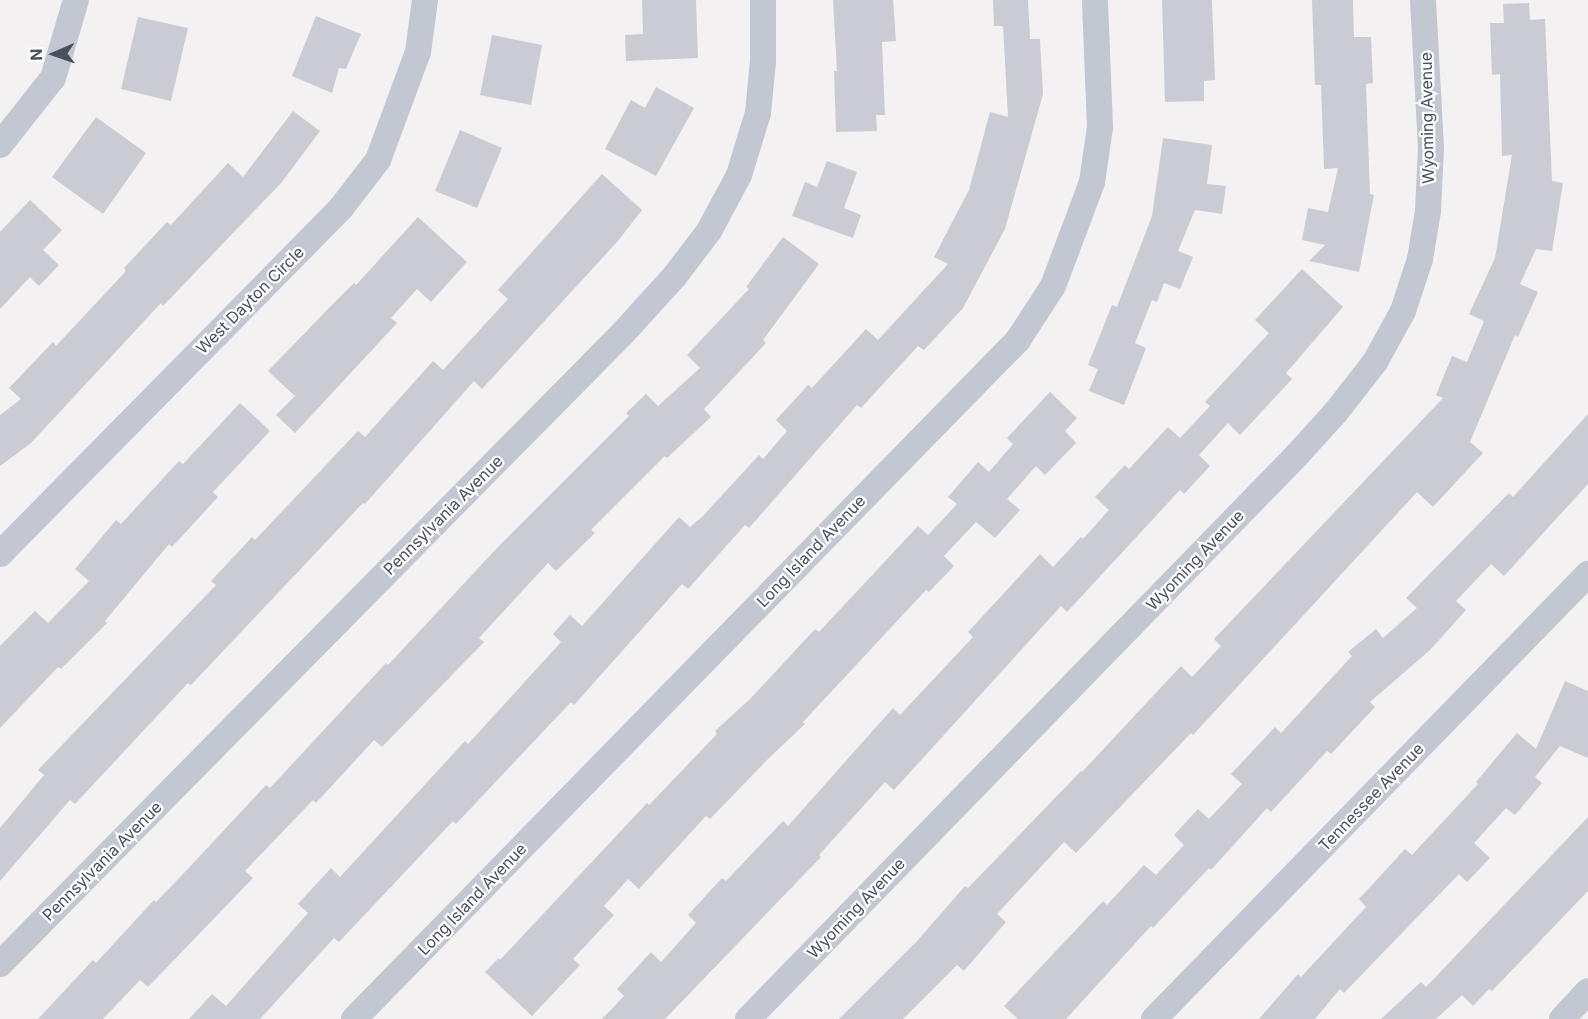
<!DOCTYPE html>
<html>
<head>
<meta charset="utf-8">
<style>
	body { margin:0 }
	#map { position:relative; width:1588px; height:1019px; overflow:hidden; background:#f3f1f1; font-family:Inter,sans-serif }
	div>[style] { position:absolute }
	.building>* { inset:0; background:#cbccd3 }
	.street>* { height:26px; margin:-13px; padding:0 13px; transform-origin:13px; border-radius:13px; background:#c2c7d2 }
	span { translate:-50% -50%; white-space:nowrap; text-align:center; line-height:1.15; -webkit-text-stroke:4.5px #fff; paint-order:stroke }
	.street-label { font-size:16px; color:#484f5f }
	.north { position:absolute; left:24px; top:24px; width:60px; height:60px; -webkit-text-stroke:4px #fff; paint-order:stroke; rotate:268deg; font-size:16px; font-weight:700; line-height:24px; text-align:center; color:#484f5f }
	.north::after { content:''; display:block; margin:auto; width:21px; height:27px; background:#484f5f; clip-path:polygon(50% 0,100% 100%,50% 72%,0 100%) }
</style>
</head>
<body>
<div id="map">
	<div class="building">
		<i style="clip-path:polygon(642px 0,696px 0,698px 58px,626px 61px,625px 35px,643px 34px)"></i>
		<i style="clip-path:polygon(833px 0,893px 0,896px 41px,882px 42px,885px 115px,876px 115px,877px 131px,836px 132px,834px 71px,837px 71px)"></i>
		<i style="clip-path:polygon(993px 0,1028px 0,1030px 39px,1040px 39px,1043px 94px,1005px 229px,963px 308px,924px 350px,918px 346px,861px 408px,857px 405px,749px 528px,745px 525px,688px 589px,682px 584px,574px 705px,571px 702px,456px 824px,453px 821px,339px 942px,334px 938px,260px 1019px,189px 1019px,212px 994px,226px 1006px,308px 913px,298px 904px,331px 868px,340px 877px,465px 741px,468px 744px,561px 642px,553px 634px,570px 615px,582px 626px,679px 517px,690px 527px,703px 516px,759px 455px,763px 459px,787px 431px,776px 420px,808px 385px,812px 388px,866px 329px,878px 340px,948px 264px,934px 257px,969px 190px,990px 112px,1008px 117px,1003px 26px,994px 26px)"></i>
		<i style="clip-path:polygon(1162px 0,1212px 0,1215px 80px,1204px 81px,1204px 101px,1165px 102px)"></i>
		<i style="clip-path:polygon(1312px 0,1353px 0,1354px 37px,1371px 37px,1373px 83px,1366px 84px,1370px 194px,1374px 195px,1359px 272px,1309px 261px,1325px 245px,1302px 240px,1308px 208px,1328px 212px,1338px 168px,1324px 169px,1321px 85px,1315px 85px)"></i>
		<i style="clip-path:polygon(1529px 3px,1530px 20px,1545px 19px,1552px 181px,1563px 183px,1552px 251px,1536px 249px,1520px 284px,1538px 292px,1518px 337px,1515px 335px,1470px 442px,1483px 453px,1433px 507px,1417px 492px,1193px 735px,1191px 733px,1076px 853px,1064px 842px,997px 914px,1006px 922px,964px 971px,957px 965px,903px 1019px,839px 1019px,917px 941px,965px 886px,968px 888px,1081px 771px,1082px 772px,1181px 666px,1192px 677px,1221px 646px,1214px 639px,1443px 398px,1436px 395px,1452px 356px,1467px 362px,1484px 321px,1469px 314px,1495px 258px,1512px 155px,1502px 156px,1500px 74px,1492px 75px,1490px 23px,1504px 23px,1503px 4px)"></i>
		<i style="clip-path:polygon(316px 16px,361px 34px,346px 69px,339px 68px,332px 93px,292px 76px)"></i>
		<i style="clip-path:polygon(138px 17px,188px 28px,171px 101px,121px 89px)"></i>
		<i style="clip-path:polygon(492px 35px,542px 45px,531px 105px,480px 95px)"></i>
		<i style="clip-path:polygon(656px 87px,694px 108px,656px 176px,605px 149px,631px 100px,645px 108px)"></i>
		<i style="clip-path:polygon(293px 111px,320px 131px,282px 182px,163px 306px,161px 303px,31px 443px,0 466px,0 415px,21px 399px,9px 388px,53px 342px,56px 346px,126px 271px,124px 268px,167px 222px,171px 225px,228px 163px,243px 177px)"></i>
		<i style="clip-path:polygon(96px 117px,146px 153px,103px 214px,52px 177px)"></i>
		<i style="clip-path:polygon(460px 130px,502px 148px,477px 208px,435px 191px)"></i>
		<i style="clip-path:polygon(1163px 138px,1212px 145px,1207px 184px,1226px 186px,1222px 214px,1195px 210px,1178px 251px,1193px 257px,1180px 289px,1164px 283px,1157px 302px,1152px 300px,1135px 343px,1146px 348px,1124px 405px,1089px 391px,1098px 369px,1088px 365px,1112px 305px,1117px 307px,1152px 216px)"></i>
		<i style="clip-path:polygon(827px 161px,857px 172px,844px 208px,861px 215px,853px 238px,792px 216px,805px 182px,817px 187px)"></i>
		<i style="clip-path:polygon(602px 174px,642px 210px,617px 242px,482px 389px,474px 381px,365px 504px,363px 503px,191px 685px,188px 683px,75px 804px,70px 800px,0 881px,0 828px,44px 775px,38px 770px,216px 585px,211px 581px,252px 537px,255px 540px,358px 431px,365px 437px,433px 361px,443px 370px,508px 299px,498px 290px)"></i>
		<i style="clip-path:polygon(30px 200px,62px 230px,43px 250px,59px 265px,39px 286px,30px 277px,0 309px,0 232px)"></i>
		<i style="clip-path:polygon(418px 217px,467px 262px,431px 302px,417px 289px,391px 318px,397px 323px,295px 433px,276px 415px,295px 396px,268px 371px,327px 310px,354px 283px,356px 285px)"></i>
		<i style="clip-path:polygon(783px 237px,819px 264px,763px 340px,766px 343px,704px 409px,711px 417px,667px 458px,665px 456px,591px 530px,595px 533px,556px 571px,548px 563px,479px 638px,484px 642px,382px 747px,374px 740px,316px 803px,313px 800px,245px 871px,253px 878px,148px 987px,140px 980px,103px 1019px,38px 1019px,93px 960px,96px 963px,154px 900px,156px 902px,184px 873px,266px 785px,270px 788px,386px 663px,388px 665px,498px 547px,629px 416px,626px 413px,646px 394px,658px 406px,700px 368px,687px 355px,749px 289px,746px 287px)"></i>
		<i style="clip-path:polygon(1302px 269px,1343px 307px,1286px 373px,1292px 379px,1240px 435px,1228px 423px,1199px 455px,1210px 466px,1184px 494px,1180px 490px,1067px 612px,1061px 606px,894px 790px,885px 782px,819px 855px,821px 857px,665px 1019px,602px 1019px,624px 996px,617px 989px,651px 952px,661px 962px,696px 923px,688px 915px,722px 878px,726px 881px,783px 821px,788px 826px,893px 708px,900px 715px,973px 637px,968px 632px,1040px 554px,1053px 567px,1081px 537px,1083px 539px,1109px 510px,1095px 497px,1125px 465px,1129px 469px,1168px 427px,1180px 438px,1210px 406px,1205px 402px,1269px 333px,1255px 320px)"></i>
		<i style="clip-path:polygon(1050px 392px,1077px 418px,1065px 431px,1076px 443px,1045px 475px,1036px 466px,1007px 499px,1020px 510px,995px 538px,976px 522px,944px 556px,954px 566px,929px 592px,926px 590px,803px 722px,805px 724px,768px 759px,710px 819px,706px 816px,639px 889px,628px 879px,604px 906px,614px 915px,573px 959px,580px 965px,532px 1016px,485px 972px,499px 958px,500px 960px,647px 803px,649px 805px,717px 734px,715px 731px,751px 698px,815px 629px,819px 632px,918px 526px,928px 535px,957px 504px,948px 497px,978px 462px,989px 472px,1013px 444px,1007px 438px)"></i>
		<i style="clip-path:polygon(240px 403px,270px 431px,213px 492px,218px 497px,172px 547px,169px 544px,105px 621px,107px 623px,61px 669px,58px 667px,0 728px,0 646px,35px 611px,48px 623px,89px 581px,75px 569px,116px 520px,121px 524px,179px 461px,183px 464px)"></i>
		<i style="clip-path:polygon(1588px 414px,1588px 484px,1504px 576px,1491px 564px,1456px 601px,1466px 610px,1430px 650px,1370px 702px,1375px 707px,1331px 754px,1327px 751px,1271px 812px,1267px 808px,1211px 870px,1209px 868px,1153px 928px,1151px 926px,1066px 1019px,1018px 1019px,1004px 1006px,1103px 901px,1107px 905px,1144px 865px,1156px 875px,1184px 845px,1174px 835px,1198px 809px,1209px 819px,1242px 784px,1231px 774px,1275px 727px,1281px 733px,1352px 656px,1348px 652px,1376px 629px,1383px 638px,1417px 608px,1406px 598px,1509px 493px,1513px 497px)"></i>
		<i style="clip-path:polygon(1565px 681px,1588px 691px,1588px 758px,1560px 746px,1535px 777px,1542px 783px,1515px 815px,1506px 808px,1474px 843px,1490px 858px,1467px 882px,1459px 874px,1344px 993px,1340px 989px,1315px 1019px,1259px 1019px,1298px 974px,1301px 977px,1366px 907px,1359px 899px,1405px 849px,1412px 855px,1478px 784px,1476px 782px,1517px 733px,1536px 749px)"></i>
		<i style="clip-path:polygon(1588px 817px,1588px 891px,1492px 991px,1489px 989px,1473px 1006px,1462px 995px,1436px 1019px,1381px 1019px,1421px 982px,1426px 987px)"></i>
	</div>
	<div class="street">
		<i style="left:0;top:145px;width:85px;rotate:-51.7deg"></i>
		<i style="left:53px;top:78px;width:81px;rotate:-73.6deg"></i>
		<i style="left:0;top:554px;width:486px;rotate:-45.4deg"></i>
		<i style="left:341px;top:208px;width:61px;rotate:-52.4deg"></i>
		<i style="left:378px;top:160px;width:115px;rotate:-69.7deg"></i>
		<i style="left:418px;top:52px;width:52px;rotate:-82.3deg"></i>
		<i style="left:0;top:964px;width:887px;rotate:-45.37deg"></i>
		<i style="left:623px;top:333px;width:76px;rotate:-47.7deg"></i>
		<i style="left:674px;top:277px;width:58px;rotate:-52.7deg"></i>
		<i style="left:709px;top:231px;width:64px;rotate:-61.8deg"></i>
		<i style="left:739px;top:175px;width:65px;rotate:-73deg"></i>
		<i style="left:758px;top:113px;width:52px;rotate:-84.5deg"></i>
		<i style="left:763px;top:61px;width:61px;rotate:-90deg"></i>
		<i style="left:354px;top:1019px;width:950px;rotate:-45.64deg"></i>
		<i style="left:1018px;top:340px;width:64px;rotate:-57.1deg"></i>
		<i style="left:1053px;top:286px;width:111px;rotate:-69.4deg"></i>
		<i style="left:1092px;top:182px;width:56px;rotate:-81.7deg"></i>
		<i style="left:1100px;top:127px;width:127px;rotate:-92.3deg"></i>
		<i style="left:748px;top:1019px;width:787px;rotate:-45.77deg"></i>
		<i style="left:1297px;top:455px;width:58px;rotate:-47.8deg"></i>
		<i style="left:1336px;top:412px;width:63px;rotate:-52deg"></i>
		<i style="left:1375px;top:362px;width:58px;rotate:-61.2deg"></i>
		<i style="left:1403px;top:311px;width:55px;rotate:-71.9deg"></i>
		<i style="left:1420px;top:259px;width:49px;rotate:-80.5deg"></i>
		<i style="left:1428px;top:211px;width:63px;rotate:-87.3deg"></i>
		<i style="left:1431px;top:148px;width:148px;rotate:-93.1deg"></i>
		<i style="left:1154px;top:1019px;width:622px;rotate:-45.72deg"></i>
		<i style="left:1562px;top:1019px;width:38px;rotate:-47deg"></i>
	</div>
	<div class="street-label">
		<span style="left:1427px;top:118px;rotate:-91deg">Wyoming Avenue</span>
		<span style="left:250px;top:300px;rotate:-45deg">West Dayton Circle</span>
		<span style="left:443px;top:515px;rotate:-45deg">Pennsylvania Avenue</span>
		<span style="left:811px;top:551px;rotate:-46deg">Long Island Avenue</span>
		<span style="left:1195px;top:560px;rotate:-46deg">Wyoming Avenue</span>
		<span style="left:1371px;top:797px;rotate:-46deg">Tennessee Avenue</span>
		<span style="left:102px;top:861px;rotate:-45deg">Pennsylvania Avenue</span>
		<span style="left:472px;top:899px;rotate:-46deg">Long Island Avenue</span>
		<span style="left:856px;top:908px;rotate:-46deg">Wyoming Avenue</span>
	</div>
	<div class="north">N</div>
</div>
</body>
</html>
